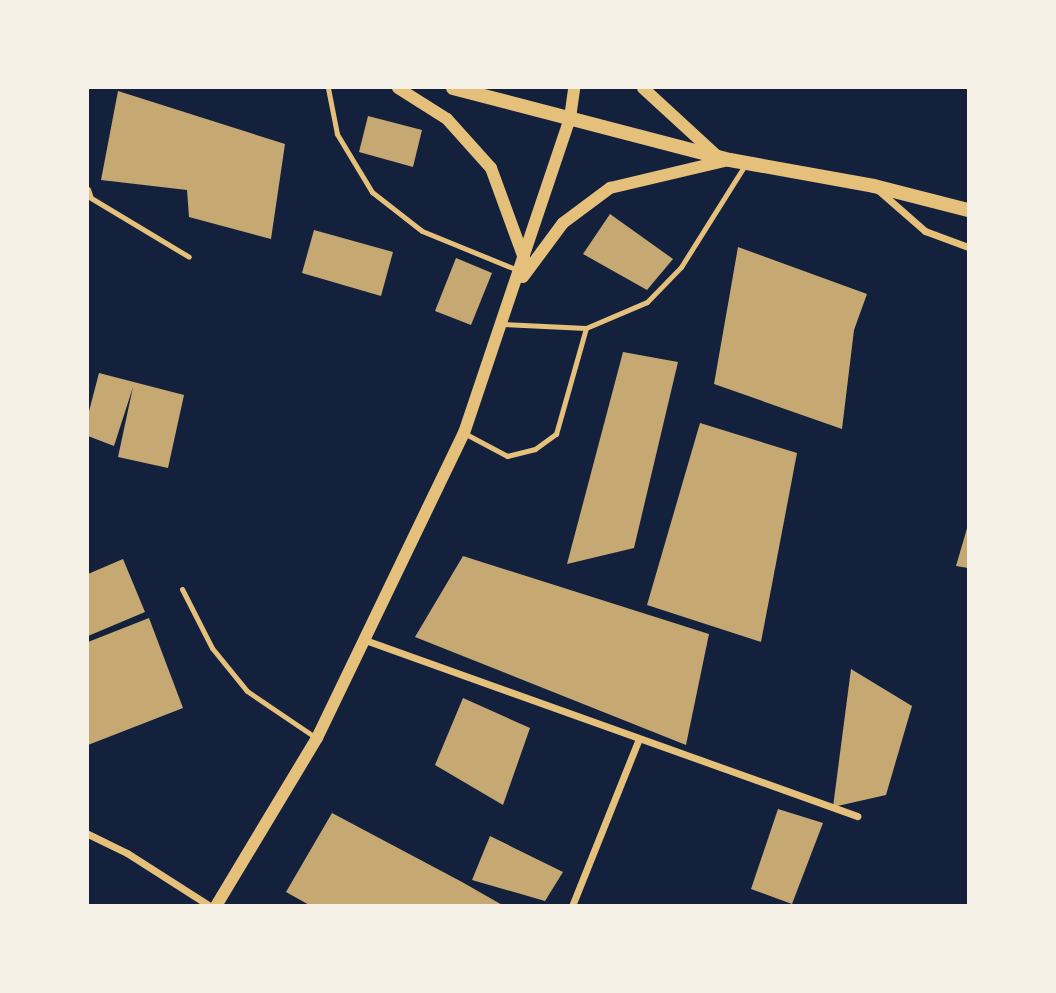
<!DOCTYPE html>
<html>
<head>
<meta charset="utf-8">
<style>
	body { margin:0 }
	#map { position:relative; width:1056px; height:993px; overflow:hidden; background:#14213d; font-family:"Fira Sans",sans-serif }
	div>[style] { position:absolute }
	.building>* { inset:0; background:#c6a872 }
	.service>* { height:5px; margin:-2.5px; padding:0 2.5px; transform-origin:2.5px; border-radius:2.5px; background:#e5c07b }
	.minor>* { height:7px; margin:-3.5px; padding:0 3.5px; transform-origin:3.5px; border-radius:3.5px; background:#e5c07b }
	.tertiary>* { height:12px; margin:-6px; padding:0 6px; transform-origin:6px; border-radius:6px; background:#e5c07b }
	.secondary>* { height:14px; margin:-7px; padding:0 7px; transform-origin:7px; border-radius:7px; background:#e5c07b }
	span { translate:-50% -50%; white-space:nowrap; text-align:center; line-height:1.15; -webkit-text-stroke:6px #f6f1e7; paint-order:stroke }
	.frame { position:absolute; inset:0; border:89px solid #f6f1e7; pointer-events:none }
</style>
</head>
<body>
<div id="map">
	<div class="building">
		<i style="clip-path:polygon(118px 91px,285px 144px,271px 239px,189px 217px,187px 190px,101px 180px)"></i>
		<i style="clip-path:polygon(368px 116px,422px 130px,413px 167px,359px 152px)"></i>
		<i style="clip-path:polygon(610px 214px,673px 259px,647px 290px,583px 254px)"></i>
		<i style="clip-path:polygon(314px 230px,393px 252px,381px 296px,302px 273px)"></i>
		<i style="clip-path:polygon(738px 247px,867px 294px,854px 330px,842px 429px,714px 384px)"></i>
		<i style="clip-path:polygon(456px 258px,492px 273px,471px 325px,435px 311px)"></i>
		<i style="clip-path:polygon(623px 352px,678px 362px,634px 548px,567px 564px)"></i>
		<i style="clip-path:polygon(99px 373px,184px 395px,168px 468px,118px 457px,133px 387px,114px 446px,88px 436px,88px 415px)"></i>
		<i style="clip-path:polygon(700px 423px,797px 453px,761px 642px,647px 605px)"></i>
		<i style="clip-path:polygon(968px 525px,968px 568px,956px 566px)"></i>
		<i style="clip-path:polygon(463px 556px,709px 634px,686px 745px,415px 637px)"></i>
		<i style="clip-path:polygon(123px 559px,145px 612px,88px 636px,88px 574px)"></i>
		<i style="clip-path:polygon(149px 618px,183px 708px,88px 745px,88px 642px)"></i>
		<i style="clip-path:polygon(851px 669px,912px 706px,886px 795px,833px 807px)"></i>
		<i style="clip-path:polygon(463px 698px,530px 728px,503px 805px,435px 765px)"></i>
		<i style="clip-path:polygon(778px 809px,823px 823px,792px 904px,751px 889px)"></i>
		<i style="clip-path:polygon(332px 813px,462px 882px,504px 906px,311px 906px,286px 892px)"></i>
		<i style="clip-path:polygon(490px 836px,563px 872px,545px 901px,472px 880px)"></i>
	</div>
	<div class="service">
		<i style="left:328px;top:88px;width:47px;rotate:78.9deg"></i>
		<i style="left:337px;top:134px;width:68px;rotate:58.9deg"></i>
		<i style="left:372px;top:192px;width:63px;rotate:38deg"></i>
		<i style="left:422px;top:231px;width:106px;rotate:22.2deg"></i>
		<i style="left:88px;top:189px;width:9px;rotate:72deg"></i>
		<i style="left:91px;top:198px;width:114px;rotate:31deg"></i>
		<i style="left:502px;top:324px;width:84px;rotate:2.7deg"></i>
		<i style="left:586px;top:328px;width:66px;rotate:-23.1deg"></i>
		<i style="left:647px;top:302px;width:49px;rotate:-45.8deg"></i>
		<i style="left:681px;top:267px;width:120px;rotate:-57.9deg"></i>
		<i style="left:464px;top:433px;width:49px;rotate:28.1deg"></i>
		<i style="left:507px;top:456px;width:29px;rotate:-14deg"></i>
		<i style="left:535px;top:449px;width:26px;rotate:-36deg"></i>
		<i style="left:556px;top:434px;width:110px;rotate:-74.2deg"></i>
		<i style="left:182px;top:589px;width:66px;rotate:63deg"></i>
		<i style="left:212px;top:648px;width:55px;rotate:50.9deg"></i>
		<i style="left:247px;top:691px;width:82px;rotate:34.1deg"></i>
	</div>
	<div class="minor">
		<i style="left:877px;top:189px;width:64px;rotate:41.2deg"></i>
		<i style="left:925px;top:231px;width:46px;rotate:20.4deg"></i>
		<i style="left:365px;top:640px;width:523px;rotate:19.68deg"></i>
		<i style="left:88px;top:834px;width:43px;rotate:26deg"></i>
		<i style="left:127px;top:853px;width:98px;rotate:32.6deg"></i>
		<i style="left:572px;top:906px;width:178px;rotate:-68.2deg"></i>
	</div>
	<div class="tertiary">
		<i style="left:398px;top:88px;width:58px;rotate:32.3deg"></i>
		<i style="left:447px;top:119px;width:66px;rotate:48.1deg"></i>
		<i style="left:491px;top:168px;width:96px;rotate:69.9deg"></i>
		<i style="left:643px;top:88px;width:100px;rotate:42.6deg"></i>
		<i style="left:523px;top:277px;width:67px;rotate:-53.5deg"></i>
		<i style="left:563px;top:223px;width:59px;rotate:-36.7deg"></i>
		<i style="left:610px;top:188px;width:121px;rotate:-13.3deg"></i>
		<i style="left:216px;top:906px;width:196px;rotate:-59deg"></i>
		<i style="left:317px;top:738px;width:339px;rotate:-64.3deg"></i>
		<i style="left:464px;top:433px;width:332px;rotate:-71.4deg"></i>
		<i style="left:570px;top:118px;width:30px;rotate:-82deg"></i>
	</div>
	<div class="secondary">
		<i style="left:453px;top:88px;width:286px;rotate:14.6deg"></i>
		<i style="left:730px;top:160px;width:146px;rotate:10.2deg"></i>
		<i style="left:874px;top:186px;width:97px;rotate:14.3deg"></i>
	</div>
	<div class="frame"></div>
</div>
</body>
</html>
